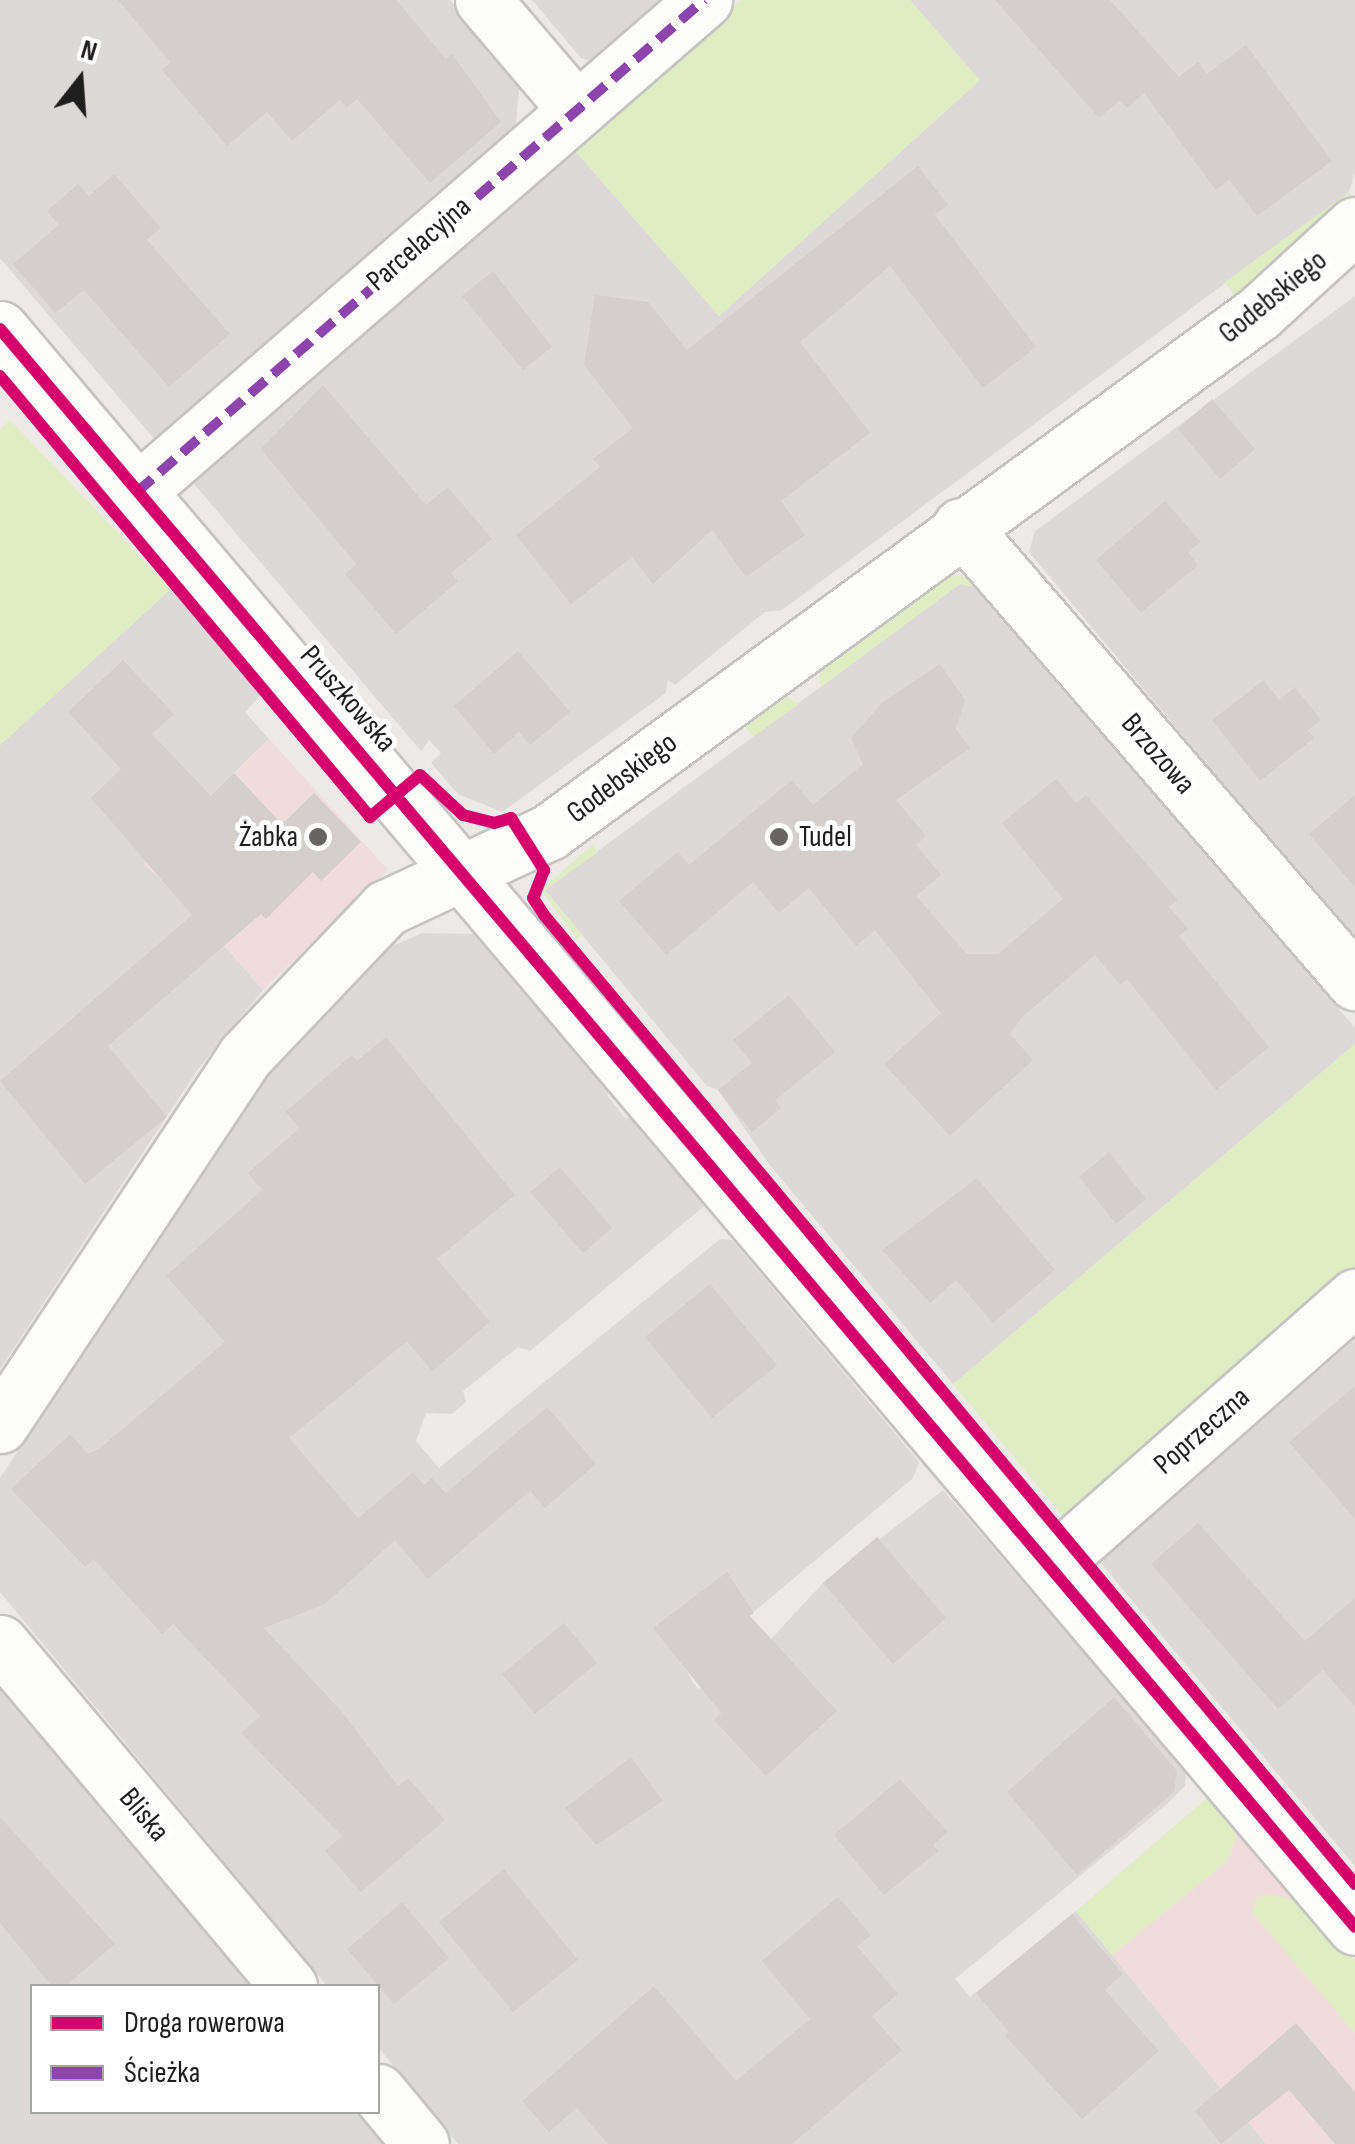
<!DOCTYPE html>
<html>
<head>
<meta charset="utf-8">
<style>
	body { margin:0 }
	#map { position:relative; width:1355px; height:2144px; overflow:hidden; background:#ede9e6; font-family:"Sofia Sans Condensed",sans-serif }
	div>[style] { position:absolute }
	.residential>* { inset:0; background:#dcd9d8 }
	.commercial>* { inset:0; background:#f0dcdd }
	.grass>* { inset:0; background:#e0ecc2 }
	.building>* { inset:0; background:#d4cfcd }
	.roads { filter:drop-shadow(2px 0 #c5c4c2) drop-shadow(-2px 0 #c5c4c2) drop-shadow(0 2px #c5c4c2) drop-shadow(0 -2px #c5c4c2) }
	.minor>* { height:55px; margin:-27.5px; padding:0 27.5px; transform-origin:27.5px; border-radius:27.5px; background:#fcfcfb }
	.tertiary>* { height:55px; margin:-27.5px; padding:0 27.5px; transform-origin:27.5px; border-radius:27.5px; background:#fcfcfb }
	.quiet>* { height:10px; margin-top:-5px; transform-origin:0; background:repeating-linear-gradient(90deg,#8e44ad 0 20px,transparent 0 30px) }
	.cycleway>* { height:12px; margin:-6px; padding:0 6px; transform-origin:6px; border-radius:6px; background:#d6006c }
	.dots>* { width:28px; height:28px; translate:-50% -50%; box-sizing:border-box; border:5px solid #fff; border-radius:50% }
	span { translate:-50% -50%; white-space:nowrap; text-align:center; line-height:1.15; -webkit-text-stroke:10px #fff; paint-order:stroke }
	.street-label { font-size:30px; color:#1e1e1e }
	.poi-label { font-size:30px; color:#1e1e1e }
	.right { translate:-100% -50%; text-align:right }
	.left { translate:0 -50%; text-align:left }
	.legend { position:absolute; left:30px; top:1984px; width:350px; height:130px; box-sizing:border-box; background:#fff; border:2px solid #a5a5a5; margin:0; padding:12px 18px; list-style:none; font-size:30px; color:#1e1e1e }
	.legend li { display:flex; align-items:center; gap:20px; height:50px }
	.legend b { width:50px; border:2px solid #a5a5a5 }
	.north { position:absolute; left:30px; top:30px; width:100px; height:100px; -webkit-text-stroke:8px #fff; paint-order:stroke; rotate:17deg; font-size:28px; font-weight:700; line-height:40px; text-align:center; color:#1e1e1e }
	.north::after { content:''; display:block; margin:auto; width:35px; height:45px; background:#1e1e1e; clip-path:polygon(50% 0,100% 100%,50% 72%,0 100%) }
</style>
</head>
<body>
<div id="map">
	<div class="residential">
		<i style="clip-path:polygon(0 0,450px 0,520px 79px,515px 136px,156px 441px,0 258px)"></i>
		<i style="clip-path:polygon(532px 0,676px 0,601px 63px,581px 58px)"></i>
		<i style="clip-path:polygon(910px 0,1355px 0,1355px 172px,1349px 192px,782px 610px,765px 612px,675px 685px,668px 680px,666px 693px,502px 812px,458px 794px,431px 763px,441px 753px,429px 740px,421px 751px,184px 472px,570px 145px,719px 316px,979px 81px)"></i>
		<i style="clip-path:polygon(1355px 296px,1355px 942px,1029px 552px,1035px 531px)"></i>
		<i style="clip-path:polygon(960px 584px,983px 589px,1355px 1028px,1355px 1044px,953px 1384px,769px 1164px,718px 1090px,707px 1086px,545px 890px)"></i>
		<i style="clip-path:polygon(171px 589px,261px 695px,245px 712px,269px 739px,234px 773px,182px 897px,263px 990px,198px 1069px,0 1369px,0 745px)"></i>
		<i style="clip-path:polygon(422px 933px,477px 934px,611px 1090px,607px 1095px,624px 1117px,638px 1121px,708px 1203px,530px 1351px,518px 1347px,463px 1391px,466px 1402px,452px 1414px,426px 1413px,416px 1441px,439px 1468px,720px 1239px,732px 1240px,919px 1462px,913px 1478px,686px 1669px,692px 1681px,698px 1689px,734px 1679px,823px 1583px,943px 1490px,1186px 1771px,1185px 1786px,1167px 1804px,955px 1979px,970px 1997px,1076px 1911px,1266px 2144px,458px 2144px,378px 2047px,378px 1986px,327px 1986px,0 1592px,0 1478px,299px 1029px,379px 952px)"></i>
		<i style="clip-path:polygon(1355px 1339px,1355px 1866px,1100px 1562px)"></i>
		<i style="clip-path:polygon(0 1671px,264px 1986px,32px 1986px,32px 2112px,369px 2112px,396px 2144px,0 2144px)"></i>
	</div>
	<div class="commercial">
		<i style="clip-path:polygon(269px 739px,388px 870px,263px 990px,183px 897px,144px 865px)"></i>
		<i style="clip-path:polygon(1233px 1816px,1307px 1903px,1253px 1913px,1355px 2033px,1355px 2144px,1266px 2144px,1112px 1955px,1227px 1861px,1236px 1838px)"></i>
	</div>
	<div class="grass">
		<i style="clip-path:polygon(741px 0,910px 0,980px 80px,719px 316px,570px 145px)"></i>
		<i style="clip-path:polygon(1349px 192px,1352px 197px,1323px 229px,1239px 302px,1225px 282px)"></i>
		<i style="clip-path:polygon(10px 420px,171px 589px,0 745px,0 429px)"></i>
		<i style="clip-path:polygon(945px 574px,974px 579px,983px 589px,960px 584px,821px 687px,817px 660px)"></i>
		<i style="clip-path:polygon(776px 690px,799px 704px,753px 737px,737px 717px)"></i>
		<i style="clip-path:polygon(593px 844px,598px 852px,545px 890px,582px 935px,577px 939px,541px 890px)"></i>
		<i style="clip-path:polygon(1355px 1044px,1355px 1270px,1078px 1512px,1063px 1516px,953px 1384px)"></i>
		<i style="clip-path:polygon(1214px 1792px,1233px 1816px,1236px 1838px,1227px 1861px,1112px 1955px,1076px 1911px)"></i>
		<i style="clip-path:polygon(1269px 1894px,1307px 1903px,1355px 1960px,1355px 2033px,1252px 1913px,1256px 1898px)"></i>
	</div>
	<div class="building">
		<i style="clip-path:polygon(118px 0,396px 0,446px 59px,452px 54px,501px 122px,430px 183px,357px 99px,346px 108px,340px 100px,292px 141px,267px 112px,227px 146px,162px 70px,170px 62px)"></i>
		<i style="clip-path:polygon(995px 0,1110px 0,1179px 77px,1198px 62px,1207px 74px,1246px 45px,1332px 161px,1257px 216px,1229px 180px,1216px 190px,1144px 93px,1127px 108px,1120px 100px,1099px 118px)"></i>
		<i style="clip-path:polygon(918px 166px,948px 205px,935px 215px,1036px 347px,983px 388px,890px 266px,800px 342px,870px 433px,781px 501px,805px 535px,746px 577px,712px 530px,653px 584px,632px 557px,571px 604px,516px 535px,600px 467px,593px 459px,633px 428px,584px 365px,595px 295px,648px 302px,687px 350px)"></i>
		<i style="clip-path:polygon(114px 174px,161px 228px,147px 240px,230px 334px,169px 387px,84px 290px,55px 313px,13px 264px,59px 225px,47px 211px,78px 184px,89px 196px)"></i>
		<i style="clip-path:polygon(493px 271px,552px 347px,523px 370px,462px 296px)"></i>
		<i style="clip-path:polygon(323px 385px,426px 505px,448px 487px,492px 539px,451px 573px,458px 581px,396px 634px,345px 574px,356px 564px,261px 449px)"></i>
		<i style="clip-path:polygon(1212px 399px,1255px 449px,1220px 479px,1178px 429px)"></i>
		<i style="clip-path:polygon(1165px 501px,1201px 542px,1188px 552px,1198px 565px,1141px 613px,1096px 560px)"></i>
		<i style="clip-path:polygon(518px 651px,570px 712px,530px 745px,519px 732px,494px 754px,454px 706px)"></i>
		<i style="clip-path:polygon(123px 660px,174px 714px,152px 734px,211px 796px,234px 773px,282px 824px,314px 793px,361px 842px,321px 881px,313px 872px,266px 919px,261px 914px,108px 1046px,167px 1117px,85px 1184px,0 1081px,192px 915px,91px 798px,121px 769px,68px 712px)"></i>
		<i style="clip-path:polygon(940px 664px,965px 700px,956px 729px,970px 748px,896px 800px,926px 836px,916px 845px,941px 875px,916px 896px,967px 954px,998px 954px,1063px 899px,1002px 823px,1056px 779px,1076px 803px,1086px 795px,1178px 900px,1169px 907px,1188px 929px,1179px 936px,1269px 1047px,1216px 1090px,1127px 979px,1120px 985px,1095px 955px,1022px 1017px,1010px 1034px,1033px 1060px,950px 1136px,884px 1064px,941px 1013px,875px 930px,856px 946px,809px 888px,779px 913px,753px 882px,666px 955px,619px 901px,678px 852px,689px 865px,792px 780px,813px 805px,863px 764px,851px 738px,882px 703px)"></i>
		<i style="clip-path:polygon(1264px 680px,1279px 700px,1295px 687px,1321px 720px,1308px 730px,1314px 738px,1260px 781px,1212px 720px)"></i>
		<i style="clip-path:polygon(1355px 795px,1355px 887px,1309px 834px)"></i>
		<i style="clip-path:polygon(789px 995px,835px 1052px,775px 1100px,781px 1108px,752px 1132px,718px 1090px,752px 1063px,733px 1040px)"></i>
		<i style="clip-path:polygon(386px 1037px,515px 1195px,437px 1259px,490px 1322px,432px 1371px,407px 1341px,289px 1438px,358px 1518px,413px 1472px,424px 1485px,432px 1478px,446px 1493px,547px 1407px,596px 1464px,545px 1508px,530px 1491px,428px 1579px,395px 1540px,325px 1604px,264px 1628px,342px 1712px,398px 1786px,408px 1778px,445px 1820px,361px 1892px,325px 1851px,342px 1836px,241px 1733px,260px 1716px,173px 1624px,162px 1634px,94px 1559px,85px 1567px,11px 1489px,70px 1434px,88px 1454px,99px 1449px,225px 1342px,166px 1276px,262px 1190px,248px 1173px,300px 1128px,285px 1112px,352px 1055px,357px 1061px)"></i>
		<i style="clip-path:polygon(1109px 1152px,1146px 1199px,1116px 1224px,1079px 1177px)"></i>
		<i style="clip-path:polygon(560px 1167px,612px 1228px,583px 1253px,530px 1192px)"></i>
		<i style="clip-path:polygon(977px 1178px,1055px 1270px,993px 1323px,956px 1280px,930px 1303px,882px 1250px)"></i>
		<i style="clip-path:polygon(710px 1284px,777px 1365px,712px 1418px,645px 1337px)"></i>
		<i style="clip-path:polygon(1355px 1386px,1355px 1519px,1289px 1442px)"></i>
		<i style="clip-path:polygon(1198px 1523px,1305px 1641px,1355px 1598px,1355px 1707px,1323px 1670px,1278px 1709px,1151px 1564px)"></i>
		<i style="clip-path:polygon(877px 1537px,946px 1618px,893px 1664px,823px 1583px)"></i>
		<i style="clip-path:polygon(727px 1572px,754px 1613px,750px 1616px,837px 1711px,766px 1776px,714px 1720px,721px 1713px,653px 1628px)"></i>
		<i style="clip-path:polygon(564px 1623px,597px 1663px,535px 1714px,502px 1674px)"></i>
		<i style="clip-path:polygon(1114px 1697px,1177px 1771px,1174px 1792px,1077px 1875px,1007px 1792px)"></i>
		<i style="clip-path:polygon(631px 1757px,663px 1801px,596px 1845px,565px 1808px)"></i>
		<i style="clip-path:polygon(900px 1779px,948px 1832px,933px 1845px,938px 1851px,884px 1895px,834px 1835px)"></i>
		<i style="clip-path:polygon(0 1817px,115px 1944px,65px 1986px,52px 1986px,0 1923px)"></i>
		<i style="clip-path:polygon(504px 1869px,578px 1960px,513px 2012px,439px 1922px)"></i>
		<i style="clip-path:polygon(838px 1897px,871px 1935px,857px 1946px,898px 1994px,872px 2016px,902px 2050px,792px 2144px,608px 2144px,577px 2108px,549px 2132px,522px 2101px,654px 1986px,736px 2081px,810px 2019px,762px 1961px)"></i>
		<i style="clip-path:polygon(402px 1902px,449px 1958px,394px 2004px,347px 1949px)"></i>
		<i style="clip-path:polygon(1072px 1914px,1123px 1974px,1105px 1990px,1159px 2051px,1082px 2119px,1005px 2036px,1009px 2032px,976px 1993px)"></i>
		<i style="clip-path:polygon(1296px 2023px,1355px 2092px,1355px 2144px,1335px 2144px,1289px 2090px,1221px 2144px,1195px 2111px)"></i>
	</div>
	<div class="roads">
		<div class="minor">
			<i style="left:483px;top:0;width:140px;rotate:49.6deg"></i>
			<i style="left:137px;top:492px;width:751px;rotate:-40.95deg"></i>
			<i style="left:961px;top:526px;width:603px;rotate:49.17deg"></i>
			<i style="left:0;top:1425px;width:443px;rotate:-56.4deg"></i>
			<i style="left:245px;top:1056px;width:204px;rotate:-46.4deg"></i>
			<i style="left:386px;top:908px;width:180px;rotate:-25deg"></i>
			<i style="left:549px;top:832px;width:879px;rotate:-36.17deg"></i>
			<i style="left:1259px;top:313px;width:130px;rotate:-42.5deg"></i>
			<i style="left:1050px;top:1566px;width:407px;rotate:-41.4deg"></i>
			<i style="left:0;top:1643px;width:449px;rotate:49.9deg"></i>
			<i style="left:378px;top:2092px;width:67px;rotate:50.4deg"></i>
		</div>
		<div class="tertiary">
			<i style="left:0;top:329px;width:2095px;rotate:49.7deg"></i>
		</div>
	</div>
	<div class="quiet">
		<i style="left:137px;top:492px;width:751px;rotate:-40.95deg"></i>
	</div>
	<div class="cycleway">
		<i style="left:0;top:329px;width:2095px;rotate:49.7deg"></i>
		<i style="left:0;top:376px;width:576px;rotate:50deg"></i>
		<i style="left:370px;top:817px;width:65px;rotate:-40deg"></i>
		<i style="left:420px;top:775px;width:59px;rotate:42.9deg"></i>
		<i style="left:463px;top:815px;width:32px;rotate:14deg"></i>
		<i style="left:494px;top:823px;width:18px;rotate:-16deg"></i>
		<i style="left:511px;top:818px;width:62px;rotate:57.6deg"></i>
		<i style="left:544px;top:870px;width:30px;rotate:111deg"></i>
		<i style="left:533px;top:898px;width:20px;rotate:57deg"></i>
		<i style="left:544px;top:915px;width:1264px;rotate:50.07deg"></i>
	</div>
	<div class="dots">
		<i style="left:318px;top:837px;background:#666564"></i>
		<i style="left:779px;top:837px;background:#666564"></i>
	</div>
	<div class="street-label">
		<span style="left:419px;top:244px;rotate:-41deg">Parcelacyjna</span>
		<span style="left:1273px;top:297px;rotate:-39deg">Godebskiego</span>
		<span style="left:348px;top:699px;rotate:49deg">Pruszkowska</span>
		<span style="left:1158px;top:754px;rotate:49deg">Brzozowa</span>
		<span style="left:622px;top:778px;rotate:-37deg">Godebskiego</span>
		<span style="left:1202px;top:1431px;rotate:-41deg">Poprzeczna</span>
		<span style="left:144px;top:1815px;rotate:50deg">Bliska</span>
	</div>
	<div class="poi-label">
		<span class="right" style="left:298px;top:837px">Żabka</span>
		<span class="left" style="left:799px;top:837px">Tudel</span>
	</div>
	<ul class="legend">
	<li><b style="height:12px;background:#d6006c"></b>Droga rowerowa</li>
	<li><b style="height:12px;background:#8e44ad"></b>Ścieżka</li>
	</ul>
	<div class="north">N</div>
</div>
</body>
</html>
